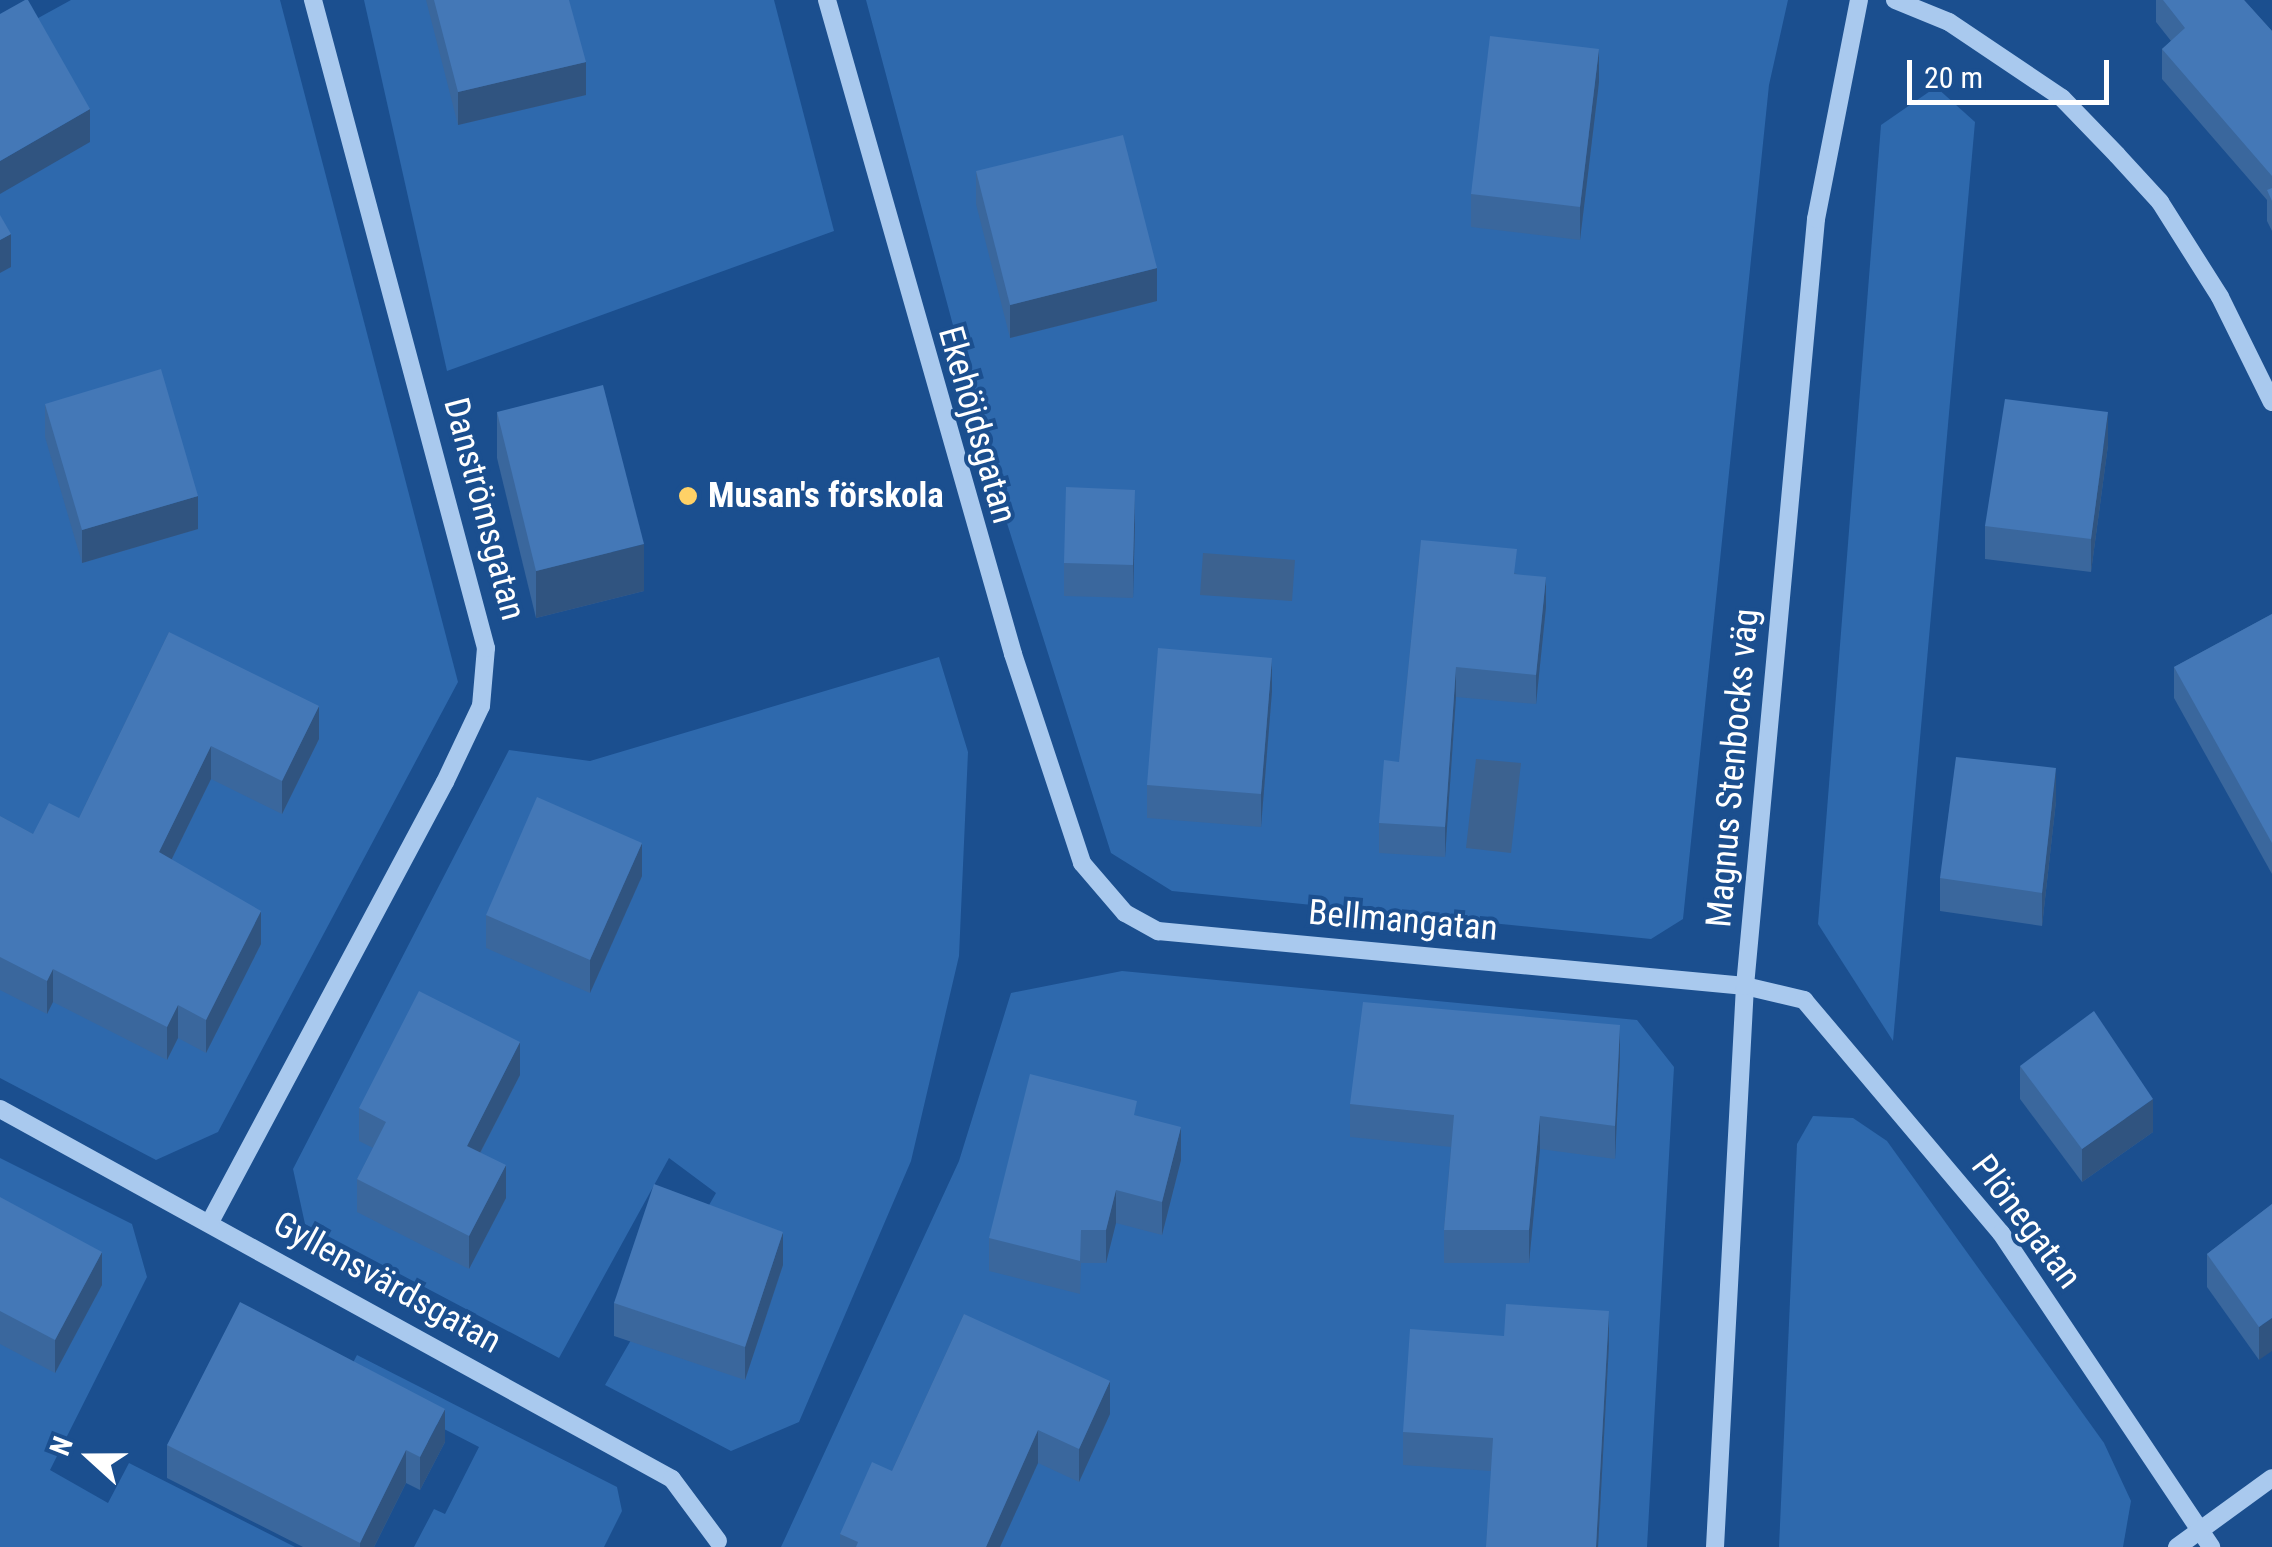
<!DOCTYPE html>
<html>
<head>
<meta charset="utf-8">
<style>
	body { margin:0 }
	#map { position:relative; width:2272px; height:1547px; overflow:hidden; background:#1b4f8f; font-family:"Roboto Condensed",sans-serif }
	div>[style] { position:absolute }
	.green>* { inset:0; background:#2e69ad }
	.water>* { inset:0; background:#3c6290 }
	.minor>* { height:18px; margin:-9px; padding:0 9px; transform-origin:9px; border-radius:9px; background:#a9c9ee }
	.wall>* { inset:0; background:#3a679d }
	.shaded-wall>* { inset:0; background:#305480 }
	.building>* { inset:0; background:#4478b7 }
	.dots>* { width:28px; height:28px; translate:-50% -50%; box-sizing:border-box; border:5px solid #1b4f8f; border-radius:50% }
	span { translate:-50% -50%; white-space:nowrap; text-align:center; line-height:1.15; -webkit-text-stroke:8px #1b4f8f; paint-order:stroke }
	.street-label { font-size:35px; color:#fff }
	.poi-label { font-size:35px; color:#fff; font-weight:700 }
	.left { translate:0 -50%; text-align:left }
	.north { position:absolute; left:40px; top:1407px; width:100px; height:100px; -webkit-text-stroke:8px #1b4f8f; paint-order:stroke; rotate:291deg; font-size:28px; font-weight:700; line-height:40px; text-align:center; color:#fff }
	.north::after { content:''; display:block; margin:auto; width:35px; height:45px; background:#fff; clip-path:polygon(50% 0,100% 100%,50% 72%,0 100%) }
	.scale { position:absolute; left:1907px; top:60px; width:202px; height:45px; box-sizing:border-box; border:5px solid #fff; border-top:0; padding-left:12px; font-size:30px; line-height:35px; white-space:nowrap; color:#fff; -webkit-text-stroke:8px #1b4f8f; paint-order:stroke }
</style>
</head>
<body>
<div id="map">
	<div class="green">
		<i style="clip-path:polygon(71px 0,280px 0,458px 682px,218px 1132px,156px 1160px,0 1078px,0 39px)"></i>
		<i style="clip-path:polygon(364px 0,774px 0,834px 231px,447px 371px)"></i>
		<i style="clip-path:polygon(866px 0,1788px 0,1769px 85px,1683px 919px,1651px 939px,1172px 891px,1111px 853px,1000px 501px)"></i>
		<i style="clip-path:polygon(1936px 87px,1975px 122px,1893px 1041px,1818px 924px,1881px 125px)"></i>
		<i style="clip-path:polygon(939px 657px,968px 752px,959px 956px,911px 1161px,799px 1422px,731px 1451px,605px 1385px,716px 1193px,669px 1158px,559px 1358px,305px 1224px,293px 1169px,509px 750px,590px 761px)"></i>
		<i style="clip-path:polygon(1122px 971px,1637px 1020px,1674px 1067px,1647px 1547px,781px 1547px,959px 1161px,1011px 993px)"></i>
		<i style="clip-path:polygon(1813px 1116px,1853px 1118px,1887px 1141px,2104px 1443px,2131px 1501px,2123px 1547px,1779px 1547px,1797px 1144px)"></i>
		<i style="clip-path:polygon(0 1158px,132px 1224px,147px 1277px,50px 1470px,108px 1503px,129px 1463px,295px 1547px,0 1547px)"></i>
		<i style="clip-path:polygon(357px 1355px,617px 1487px,622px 1511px,604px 1547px,414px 1547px,434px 1509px,445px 1514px,479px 1447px,345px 1378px)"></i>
	</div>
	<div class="water">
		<i style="clip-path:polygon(1203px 553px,1295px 560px,1292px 601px,1200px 595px)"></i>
		<i style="clip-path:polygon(1476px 759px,1521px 763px,1511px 853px,1466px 848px)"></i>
	</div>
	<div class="minor">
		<i style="left:827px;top:0;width:680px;rotate:74.12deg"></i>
		<i style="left:1013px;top:654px;width:220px;rotate:71.7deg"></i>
		<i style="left:1082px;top:863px;width:66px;rotate:49.3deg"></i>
		<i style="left:1125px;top:913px;width:38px;rotate:29deg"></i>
		<i style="left:1158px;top:931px;width:590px;rotate:5.35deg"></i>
		<i style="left:1745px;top:986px;width:61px;rotate:13.3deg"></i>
		<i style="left:1804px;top:1000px;width:305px;rotate:49.8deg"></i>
		<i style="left:2001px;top:1233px;width:378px;rotate:56.2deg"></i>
		<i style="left:1895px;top:0;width:58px;rotate:22.2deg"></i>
		<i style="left:1949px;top:22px;width:136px;rotate:33.9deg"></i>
		<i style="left:2062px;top:98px;width:79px;rotate:46deg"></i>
		<i style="left:2117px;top:155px;width:64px;rotate:47.5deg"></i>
		<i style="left:2160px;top:202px;width:112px;rotate:57.7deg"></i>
		<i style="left:2220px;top:297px;width:117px;rotate:63.7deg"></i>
		<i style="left:0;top:1109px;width:767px;rotate:28.84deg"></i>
		<i style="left:672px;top:1479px;width:77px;rotate:53.4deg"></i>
		<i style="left:210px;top:1222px;width:499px;rotate:-61.9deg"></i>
		<i style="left:445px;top:782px;width:84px;rotate:-64.7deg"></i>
		<i style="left:481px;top:706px;width:58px;rotate:-85.1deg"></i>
		<i style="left:486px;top:648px;width:671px;rotate:-104.95deg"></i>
		<i style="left:1715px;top:1547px;width:562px;rotate:-86.94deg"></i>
		<i style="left:1745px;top:986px;width:770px;rotate:-84.71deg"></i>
		<i style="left:1816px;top:219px;width:223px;rotate:-78.9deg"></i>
		<i style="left:2177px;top:1547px;width:117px;rotate:-36deg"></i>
	</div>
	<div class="wall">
		<i style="clip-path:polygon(426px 0,569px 0,586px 95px,458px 125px)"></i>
		<i style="clip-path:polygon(2156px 0,2244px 0,2272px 31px,2272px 231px,2267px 221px,2267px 200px,2162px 79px,2162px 49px,2171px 41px,2156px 22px)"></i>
		<i style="clip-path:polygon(1599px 82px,1580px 240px,1471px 227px,1471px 194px)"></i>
		<i style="clip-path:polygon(976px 171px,1157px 301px,1010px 338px,976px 204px)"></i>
		<i style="clip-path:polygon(45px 404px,198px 529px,82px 563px,45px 437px)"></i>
		<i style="clip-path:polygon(497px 412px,644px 591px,536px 618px,497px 458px)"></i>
		<i style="clip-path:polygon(2108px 445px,2091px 572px,1985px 559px,1985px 526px)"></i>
		<i style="clip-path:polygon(1135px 523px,1133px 598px,1064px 596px,1064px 563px)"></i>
		<i style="clip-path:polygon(1421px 540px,1517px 574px,1546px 607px,1536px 704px,1456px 697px,1445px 857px,1379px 853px,1379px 823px,1399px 762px)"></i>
		<i style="clip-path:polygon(2272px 614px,2272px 874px,2174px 698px,2174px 667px)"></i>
		<i style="clip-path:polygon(169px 632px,319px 739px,282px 814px,211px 779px,172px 859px,261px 944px,206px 1053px,178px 1038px,167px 1060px,53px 1002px,47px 1014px,0 990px,0 816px,33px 834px,79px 818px)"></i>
		<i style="clip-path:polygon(1272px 691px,1261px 827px,1147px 818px,1147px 785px)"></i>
		<i style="clip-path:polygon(2056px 801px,2042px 926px,1940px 911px,1940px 878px)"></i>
		<i style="clip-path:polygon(642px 876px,590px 993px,486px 948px,486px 915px)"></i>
		<i style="clip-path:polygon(1620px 1058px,1615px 1159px,1540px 1149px,1529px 1263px,1444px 1263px,1444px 1230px,1451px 1147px,1350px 1137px,1350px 1104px)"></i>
		<i style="clip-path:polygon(2020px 1066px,2153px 1132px,2082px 1182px,2020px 1099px)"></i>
		<i style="clip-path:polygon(520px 1075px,481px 1152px,506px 1198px,469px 1269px,357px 1212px,357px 1179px,373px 1148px,359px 1141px,359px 1108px)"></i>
		<i style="clip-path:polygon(1137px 1115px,1181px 1160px,1162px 1235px,1116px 1223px,1106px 1263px,1081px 1263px,1080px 1294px,989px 1271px,989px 1238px)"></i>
		<i style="clip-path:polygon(0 1197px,102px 1285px,55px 1373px,0 1344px)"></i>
		<i style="clip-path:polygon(2272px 1204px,2259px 1360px,2207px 1287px,2207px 1254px)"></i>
		<i style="clip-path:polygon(783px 1265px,745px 1380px,614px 1336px,614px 1303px)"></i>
		<i style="clip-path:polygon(964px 1314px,1110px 1414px,1079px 1482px,1038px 1463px,1000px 1547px,840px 1547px,840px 1534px,892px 1471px)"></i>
		<i style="clip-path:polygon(1609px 1344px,1598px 1547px,1486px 1547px,1491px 1471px,1403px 1465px,1403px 1432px)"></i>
		<i style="clip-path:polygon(445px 1442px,420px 1490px,406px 1483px,374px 1547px,303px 1547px,167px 1478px,167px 1445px)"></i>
	</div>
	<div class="shaded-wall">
		<i style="clip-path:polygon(1599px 49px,1599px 82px,1580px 240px,1580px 207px)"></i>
		<i style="clip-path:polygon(586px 62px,586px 95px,458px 125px,458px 92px)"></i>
		<i style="clip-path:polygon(90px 109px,90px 142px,0 194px,0 161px)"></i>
		<i style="clip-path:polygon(11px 234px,11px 267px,0 273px,0 240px)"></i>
		<i style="clip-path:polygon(1157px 268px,1157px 301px,1010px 338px,1010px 305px)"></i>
		<i style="clip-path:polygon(2108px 412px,2108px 445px,2091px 572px,2091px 539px)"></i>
		<i style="clip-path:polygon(1135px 490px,1135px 523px,1133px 598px,1133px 565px)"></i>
		<i style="clip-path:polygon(198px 496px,198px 529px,82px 563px,82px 530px)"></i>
		<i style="clip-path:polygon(644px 544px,644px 591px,536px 618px,536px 571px)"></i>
		<i style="clip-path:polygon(1546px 577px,1546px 607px,1536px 704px,1536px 675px)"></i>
		<i style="clip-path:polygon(1272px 658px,1272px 691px,1261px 827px,1261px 794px)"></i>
		<i style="clip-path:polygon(1456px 667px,1456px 697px,1445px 857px,1445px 827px)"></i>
		<i style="clip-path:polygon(319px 706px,319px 739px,282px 814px,282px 781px)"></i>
		<i style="clip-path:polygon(211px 746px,211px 779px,159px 885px,159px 852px)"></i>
		<i style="clip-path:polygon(2056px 768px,2056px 801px,2042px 926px,2042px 893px)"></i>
		<i style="clip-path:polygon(642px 843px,642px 876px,590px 993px,590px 960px)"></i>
		<i style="clip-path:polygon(261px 911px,261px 944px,206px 1053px,206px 1020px)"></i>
		<i style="clip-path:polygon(53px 969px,53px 1002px,47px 1014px,47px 981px)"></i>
		<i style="clip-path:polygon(178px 1005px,178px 1038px,167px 1060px,167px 1027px)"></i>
		<i style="clip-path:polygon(1620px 1025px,1620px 1058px,1615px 1159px,1615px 1126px)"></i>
		<i style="clip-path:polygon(520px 1042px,520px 1075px,467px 1178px,467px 1146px)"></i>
		<i style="clip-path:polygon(2153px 1099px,2153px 1132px,2082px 1182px,2082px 1149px)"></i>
		<i style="clip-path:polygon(1540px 1116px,1540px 1149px,1529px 1263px,1529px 1230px)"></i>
		<i style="clip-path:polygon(1181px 1127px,1181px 1160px,1162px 1235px,1162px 1202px)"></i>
		<i style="clip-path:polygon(506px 1165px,506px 1198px,469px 1269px,469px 1236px)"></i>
		<i style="clip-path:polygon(1116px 1190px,1116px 1223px,1106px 1263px,1106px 1230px)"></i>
		<i style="clip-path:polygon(783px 1232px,783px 1265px,745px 1380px,745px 1347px)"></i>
		<i style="clip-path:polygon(102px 1252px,102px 1285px,55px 1373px,55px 1340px)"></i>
		<i style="clip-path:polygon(1609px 1311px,1609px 1344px,1598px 1547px,1596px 1547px)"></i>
		<i style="clip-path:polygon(2272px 1318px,2272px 1351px,2259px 1360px,2259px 1327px)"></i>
		<i style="clip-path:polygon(1110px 1381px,1110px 1414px,1079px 1482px,1079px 1449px)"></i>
		<i style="clip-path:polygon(445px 1409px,445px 1442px,420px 1490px,420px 1457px)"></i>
		<i style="clip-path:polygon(1038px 1430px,1038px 1463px,1000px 1547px,986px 1547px)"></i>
		<i style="clip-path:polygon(406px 1450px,406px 1483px,374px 1547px,360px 1547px,360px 1543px)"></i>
	</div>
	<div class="building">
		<i style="clip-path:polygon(25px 0,28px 0,90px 109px,0 161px,0 14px)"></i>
		<i style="clip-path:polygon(434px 0,569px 0,586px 62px,458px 92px)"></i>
		<i style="clip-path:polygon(2163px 0,2244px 0,2272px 31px,2272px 176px,2162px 49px,2185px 28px)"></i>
		<i style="clip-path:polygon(1490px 36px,1599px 49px,1580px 207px,1471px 194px)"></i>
		<i style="clip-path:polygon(1123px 135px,1157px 268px,1010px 305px,976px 171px)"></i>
		<i style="clip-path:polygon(2272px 188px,2272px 201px,2267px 190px)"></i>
		<i style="clip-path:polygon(0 215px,11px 234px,0 240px)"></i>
		<i style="clip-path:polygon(161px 369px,198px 496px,82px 530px,45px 404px)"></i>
		<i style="clip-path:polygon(603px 385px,644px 544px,536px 571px,497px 412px)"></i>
		<i style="clip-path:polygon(2005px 399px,2108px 412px,2091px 539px,1985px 526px)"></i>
		<i style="clip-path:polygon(1066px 487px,1135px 490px,1133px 565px,1064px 563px)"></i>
		<i style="clip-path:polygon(1421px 540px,1517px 549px,1514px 574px,1546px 577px,1536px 675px,1456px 667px,1445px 827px,1379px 823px,1384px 760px,1399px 762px)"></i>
		<i style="clip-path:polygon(2272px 614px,2272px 843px,2174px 667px)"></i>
		<i style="clip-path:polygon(169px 632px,319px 706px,282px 781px,211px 746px,159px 852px,261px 911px,206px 1020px,178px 1005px,167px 1027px,53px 969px,47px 981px,0 957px,0 816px,33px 834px,49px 803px,79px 818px)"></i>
		<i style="clip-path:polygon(1158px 648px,1272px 658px,1261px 794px,1147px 785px)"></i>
		<i style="clip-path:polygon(1956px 757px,2056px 768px,2042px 893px,1940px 878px)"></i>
		<i style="clip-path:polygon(537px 797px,642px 843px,590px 960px,486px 915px)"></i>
		<i style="clip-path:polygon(419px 991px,520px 1042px,467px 1146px,506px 1165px,469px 1236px,357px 1179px,386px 1122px,359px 1108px)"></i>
		<i style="clip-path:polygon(1363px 1002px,1620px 1025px,1615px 1126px,1540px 1116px,1529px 1230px,1444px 1230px,1454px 1115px,1350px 1104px)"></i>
		<i style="clip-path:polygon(2094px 1011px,2153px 1099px,2082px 1149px,2020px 1066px)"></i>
		<i style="clip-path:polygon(1030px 1074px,1137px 1101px,1134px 1115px,1181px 1127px,1162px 1202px,1116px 1190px,1106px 1230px,1081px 1230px,1080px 1261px,989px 1238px)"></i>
		<i style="clip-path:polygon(654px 1184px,783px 1232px,745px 1347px,614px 1303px)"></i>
		<i style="clip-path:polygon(0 1197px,102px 1252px,55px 1340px,0 1311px)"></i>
		<i style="clip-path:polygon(2272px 1204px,2272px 1318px,2259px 1327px,2207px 1254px)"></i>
		<i style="clip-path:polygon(240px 1302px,445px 1409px,420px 1457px,406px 1450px,360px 1543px,167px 1445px)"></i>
		<i style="clip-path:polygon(1506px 1304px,1609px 1311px,1596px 1547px,1486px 1547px,1493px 1438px,1403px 1432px,1410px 1329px,1504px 1336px)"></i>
		<i style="clip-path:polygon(964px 1314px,1110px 1381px,1079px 1449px,1038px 1430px,986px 1547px,856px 1547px,858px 1542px,840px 1534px,872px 1462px,892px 1471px)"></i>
	</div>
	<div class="dots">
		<i style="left:688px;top:496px;background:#ffd166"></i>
	</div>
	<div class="street-label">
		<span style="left:977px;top:425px;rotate:74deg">Ekehöjdsgatan</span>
		<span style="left:484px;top:509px;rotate:75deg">Danströmsgatan</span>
		<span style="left:1733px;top:768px;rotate:-85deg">Magnus Stenbocks väg</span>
		<span style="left:1403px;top:921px;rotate:5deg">Bellmangatan</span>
		<span style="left:2026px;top:1222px;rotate:53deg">Plönegatan</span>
		<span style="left:387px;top:1283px;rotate:29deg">Gyllensvärdsgatan</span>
	</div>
	<div class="poi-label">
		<span class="left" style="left:708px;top:496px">Musan's förskola</span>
	</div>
	<div class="north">N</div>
	<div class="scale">20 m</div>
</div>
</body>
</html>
